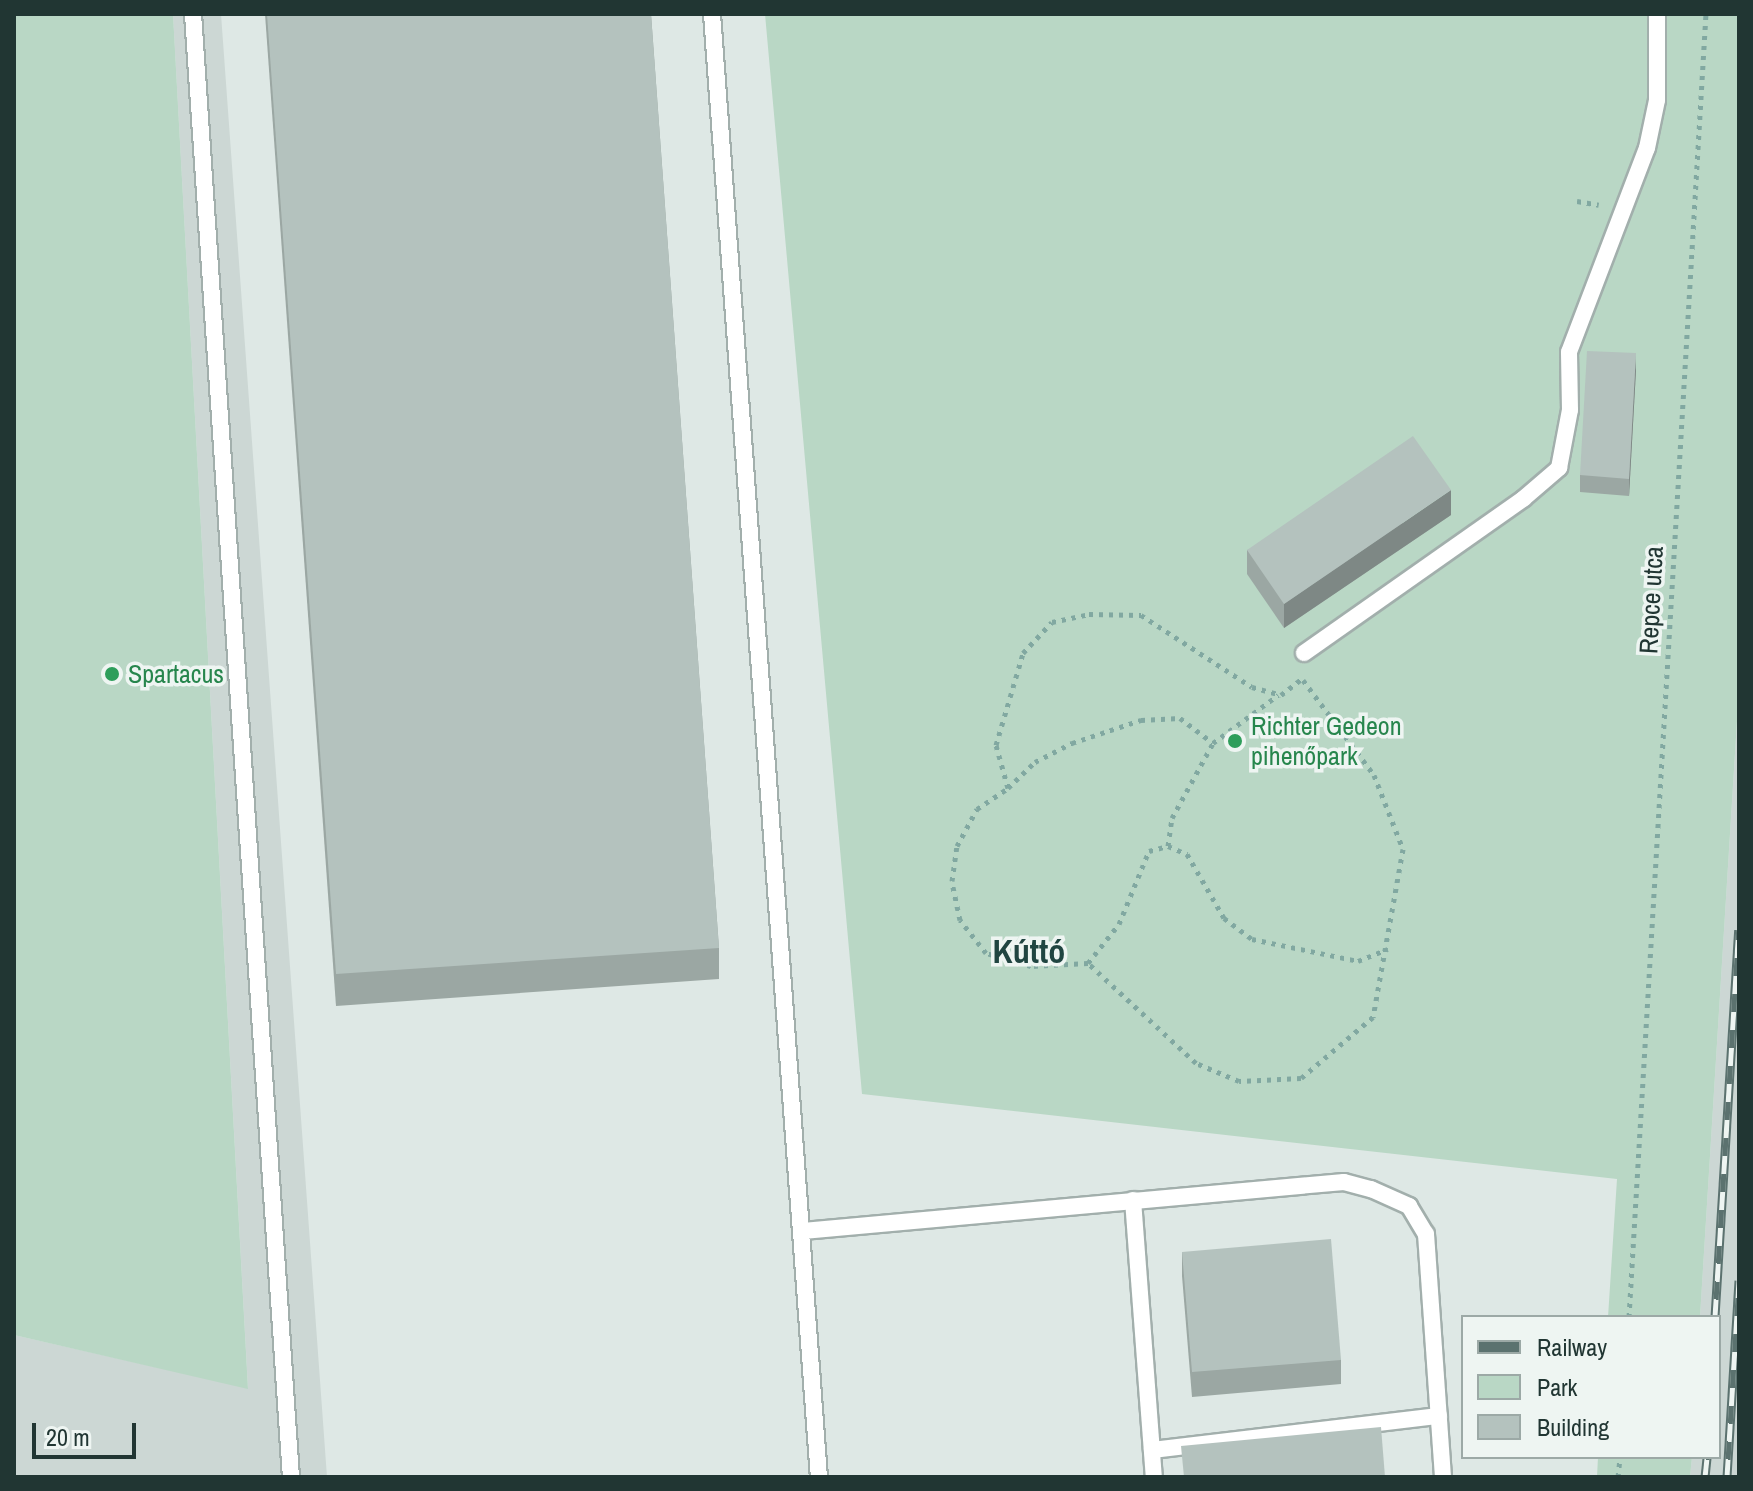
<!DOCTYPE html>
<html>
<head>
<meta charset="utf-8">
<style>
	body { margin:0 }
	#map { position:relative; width:1753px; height:1491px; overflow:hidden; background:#dee8e5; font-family:"Archivo Narrow",sans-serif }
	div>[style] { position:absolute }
	.built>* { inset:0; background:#ccd7d4 }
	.green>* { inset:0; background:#b9d7c5 }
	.path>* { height:5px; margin-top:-2.5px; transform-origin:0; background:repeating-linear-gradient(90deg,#81a8a1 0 4px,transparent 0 10px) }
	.roads { filter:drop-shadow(2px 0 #a2afac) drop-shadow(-2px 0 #a2afac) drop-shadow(0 2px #a2afac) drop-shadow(0 -2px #a2afac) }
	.lane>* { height:16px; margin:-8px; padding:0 8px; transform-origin:8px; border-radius:8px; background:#fff }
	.rail>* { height:9px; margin-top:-4.5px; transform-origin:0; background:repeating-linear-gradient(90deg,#eef5f2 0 18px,#5b726f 0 36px); box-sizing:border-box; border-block:2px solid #5b726f }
	.wall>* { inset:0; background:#9ba7a3 }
	.shaded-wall>* { inset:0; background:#7e8885 }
	.building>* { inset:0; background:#b4c2be }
	.dots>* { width:22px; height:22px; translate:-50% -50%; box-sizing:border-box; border:4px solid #eef5f2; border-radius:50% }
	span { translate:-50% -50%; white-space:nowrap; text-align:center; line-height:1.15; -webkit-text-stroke:7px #eef5f2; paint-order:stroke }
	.street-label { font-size:26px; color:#213633 }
	.leisure-label { font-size:26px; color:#27864d }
	.left { translate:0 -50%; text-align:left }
	.district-label { font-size:34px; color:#204541; font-weight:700 }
	.frame { position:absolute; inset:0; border:16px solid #213633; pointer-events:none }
	.legend { position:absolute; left:1461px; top:1315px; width:260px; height:144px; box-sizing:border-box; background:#eef5f2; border:2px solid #9ca9a6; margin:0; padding:10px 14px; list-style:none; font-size:24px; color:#213633 }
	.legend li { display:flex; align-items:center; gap:16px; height:40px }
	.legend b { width:40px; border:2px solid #9ca9a6 }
	.scale { position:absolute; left:32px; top:1423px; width:104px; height:36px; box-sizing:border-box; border:4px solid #213633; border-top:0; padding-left:10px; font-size:24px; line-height:28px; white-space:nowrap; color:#213633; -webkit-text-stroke:6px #eef5f2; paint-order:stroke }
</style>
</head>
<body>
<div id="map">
	<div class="built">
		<i style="clip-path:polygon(173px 14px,221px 14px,327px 1477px,14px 1477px,14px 1335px,248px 1388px)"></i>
		<i style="clip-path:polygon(1739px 689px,1739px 1477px,1690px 1477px,1692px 1457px,1719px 1457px,1719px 1317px,1700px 1317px)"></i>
	</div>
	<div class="green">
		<i style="clip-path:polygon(14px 14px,173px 14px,248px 1389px,14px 1335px)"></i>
		<i style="clip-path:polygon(765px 14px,1739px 14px,1739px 689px,1700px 1317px,1608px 1317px,1617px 1179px,862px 1094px)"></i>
		<i style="clip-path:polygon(1598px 1457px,1692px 1457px,1690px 1477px,1597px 1477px)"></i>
	</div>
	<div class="path">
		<i style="left:1577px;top:201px;width:22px;rotate:10deg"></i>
		<i style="left:1303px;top:680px;width:119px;rotate:53.2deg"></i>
		<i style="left:1374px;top:775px;width:79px;rotate:68.6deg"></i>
		<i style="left:1403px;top:849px;width:171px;rotate:100.1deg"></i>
		<i style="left:1373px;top:1017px;width:94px;rotate:139.7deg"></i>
		<i style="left:1301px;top:1078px;width:62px;rotate:177.2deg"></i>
		<i style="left:1239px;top:1081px;width:47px;rotate:-157.3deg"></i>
		<i style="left:1196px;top:1063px;width:147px;rotate:-137.2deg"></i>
		<i style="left:1088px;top:963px;width:57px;rotate:177deg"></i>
		<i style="left:1031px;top:966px;width:47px;rotate:-163.9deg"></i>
		<i style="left:986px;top:953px;width:42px;rotate:-128.2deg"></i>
		<i style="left:960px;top:920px;width:40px;rotate:-102deg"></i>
		<i style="left:952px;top:881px;width:35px;rotate:-82deg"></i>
		<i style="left:957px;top:846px;width:42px;rotate:-61.6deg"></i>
		<i style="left:977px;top:809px;width:37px;rotate:-34deg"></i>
		<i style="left:1008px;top:788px;width:45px;rotate:-105.6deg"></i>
		<i style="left:996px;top:745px;width:96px;rotate:-73.6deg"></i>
		<i style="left:1023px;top:653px;width:42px;rotate:-46.9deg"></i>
		<i style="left:1052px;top:622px;width:38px;rotate:-12deg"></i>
		<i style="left:1089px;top:614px;width:52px;rotate:1.1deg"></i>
		<i style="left:1141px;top:615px;width:132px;rotate:33deg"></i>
		<i style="left:1252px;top:687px;width:30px;rotate:15deg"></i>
		<i style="left:1281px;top:695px;width:28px;rotate:-38deg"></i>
		<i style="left:1008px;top:788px;width:37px;rotate:-44deg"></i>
		<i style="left:1035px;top:762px;width:42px;rotate:-27.2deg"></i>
		<i style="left:1072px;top:743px;width:73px;rotate:-18.4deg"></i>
		<i style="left:1141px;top:720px;width:39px;rotate:-3deg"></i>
		<i style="left:1180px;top:718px;width:41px;rotate:37.1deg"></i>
		<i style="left:1213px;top:743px;width:81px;rotate:-36.4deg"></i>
		<i style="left:1168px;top:846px;width:21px;rotate:23deg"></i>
		<i style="left:1187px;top:854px;width:74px;rotate:60deg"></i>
		<i style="left:1224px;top:918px;width:35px;rotate:37deg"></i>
		<i style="left:1252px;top:939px;width:108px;rotate:11.7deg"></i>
		<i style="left:1358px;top:961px;width:32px;rotate:-22deg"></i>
		<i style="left:1088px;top:963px;width:50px;rotate:-51.5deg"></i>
		<i style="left:1119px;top:924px;width:79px;rotate:-67.7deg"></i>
		<i style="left:1149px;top:851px;width:20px;rotate:-15deg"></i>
		<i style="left:1168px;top:846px;width:28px;rotate:-82deg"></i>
		<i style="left:1172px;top:818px;width:85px;rotate:-61.3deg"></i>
		<i style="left:1629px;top:1317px;width:1305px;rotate:-86.62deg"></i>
		<i style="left:1618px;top:1477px;width:20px;rotate:-84deg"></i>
	</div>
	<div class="roads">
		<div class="lane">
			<i style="left:193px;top:14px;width:1466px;rotate:86.17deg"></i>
			<i style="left:712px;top:14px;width:1467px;rotate:85.82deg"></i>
			<i style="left:1304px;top:653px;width:268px;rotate:-35.1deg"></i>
			<i style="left:1523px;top:499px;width:48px;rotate:-40.7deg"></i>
			<i style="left:1559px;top:468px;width:59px;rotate:-79.3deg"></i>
			<i style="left:1570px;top:410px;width:58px;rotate:-91deg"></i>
			<i style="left:1569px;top:352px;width:218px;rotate:-69.1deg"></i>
			<i style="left:1647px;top:148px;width:49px;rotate:-78.2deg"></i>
			<i style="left:1657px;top:100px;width:86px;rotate:-90deg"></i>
			<i style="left:1133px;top:1200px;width:278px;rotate:85.7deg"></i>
			<i style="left:803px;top:1231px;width:543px;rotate:-5.18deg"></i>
			<i style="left:1344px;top:1182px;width:28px;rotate:15deg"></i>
			<i style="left:1371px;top:1189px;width:42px;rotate:24.1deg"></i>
			<i style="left:1409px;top:1206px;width:33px;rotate:59deg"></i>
			<i style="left:1426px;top:1234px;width:244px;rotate:86deg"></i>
			<i style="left:1152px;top:1450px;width:289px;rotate:-6.8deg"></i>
		</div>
	</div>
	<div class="rail">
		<i style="left:1715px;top:1317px;width:388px;rotate:-86.5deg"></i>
		<i style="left:1705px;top:1477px;width:20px;rotate:-84deg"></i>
		<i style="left:1727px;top:1477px;width:197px;rotate:-86.5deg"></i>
	</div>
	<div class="wall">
		<i style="clip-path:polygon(265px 14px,651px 14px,719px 948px,719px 979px,336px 1006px)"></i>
		<i style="clip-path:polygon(1636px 370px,1629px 496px,1580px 492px,1580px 475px)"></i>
		<i style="clip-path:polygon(1451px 515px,1284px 628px,1247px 574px,1247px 550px)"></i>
		<i style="clip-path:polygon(1182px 1252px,1341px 1360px,1341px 1384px,1192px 1397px,1182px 1276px)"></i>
	</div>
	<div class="shaded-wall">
		<i style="clip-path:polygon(1636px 353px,1636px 370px,1629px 496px,1629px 479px)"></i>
		<i style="clip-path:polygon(1451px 490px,1451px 515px,1284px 628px,1284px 604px)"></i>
	</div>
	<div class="building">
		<i style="clip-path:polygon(267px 14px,651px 14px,719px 948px,336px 974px)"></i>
		<i style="clip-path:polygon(1587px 351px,1636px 353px,1629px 479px,1580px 475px)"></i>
		<i style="clip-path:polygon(1413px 436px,1451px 490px,1284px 604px,1247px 550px)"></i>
		<i style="clip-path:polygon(1331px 1239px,1341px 1360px,1192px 1372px,1182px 1252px)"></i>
		<i style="clip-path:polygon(1381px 1427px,1385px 1477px,1184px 1477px,1181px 1446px)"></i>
	</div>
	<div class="dots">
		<i style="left:112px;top:674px;background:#2e9e5b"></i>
		<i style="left:1235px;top:741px;background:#2e9e5b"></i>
	</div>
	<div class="street-label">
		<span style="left:1651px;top:600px;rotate:-87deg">Repce utca</span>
	</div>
	<div class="leisure-label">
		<span class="left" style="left:128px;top:674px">Spartacus</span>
		<span class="left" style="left:1251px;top:741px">Richter Gedeon<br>pihenőpark</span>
	</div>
	<div class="district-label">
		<span style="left:1029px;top:952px">Kúttó</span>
	</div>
	<div class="frame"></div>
	<ul class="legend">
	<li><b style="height:10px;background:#5b726f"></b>Railway</li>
	<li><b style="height:22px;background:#b9d7c5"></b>Park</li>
	<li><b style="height:22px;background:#b4c2be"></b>Building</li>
	</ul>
	<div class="scale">20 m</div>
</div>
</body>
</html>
